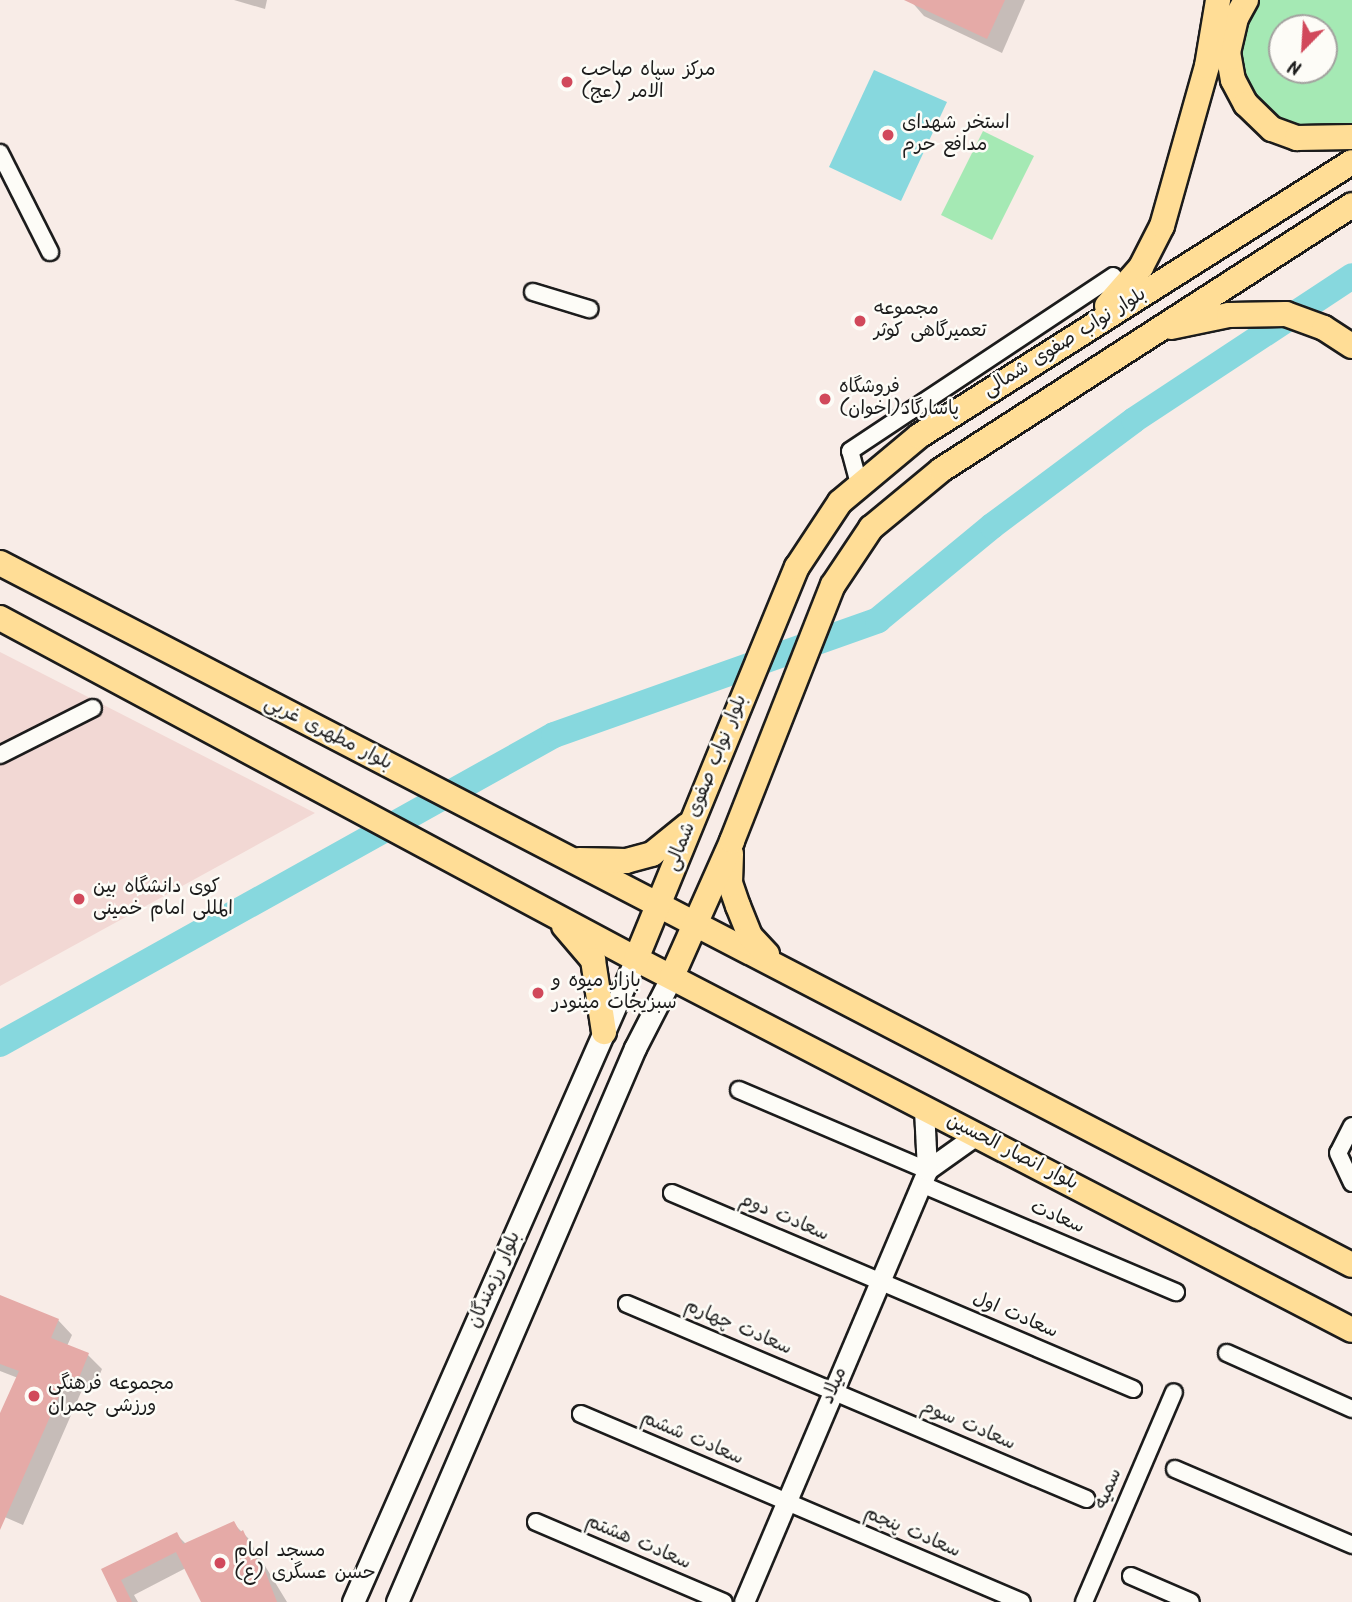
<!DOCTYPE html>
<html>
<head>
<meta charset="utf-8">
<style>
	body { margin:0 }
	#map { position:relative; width:1352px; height:1602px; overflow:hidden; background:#f8ece7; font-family:Kalam,"Playpen Sans Arabic",sans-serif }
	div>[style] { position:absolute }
	.built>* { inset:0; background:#f2d8d4 }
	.green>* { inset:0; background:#a5e9b4 }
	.water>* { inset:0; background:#87d8de }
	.shadow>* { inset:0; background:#0003 }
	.river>* { height:26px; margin:-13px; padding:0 13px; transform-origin:13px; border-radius:13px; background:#87d8de }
	.building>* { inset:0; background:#e5aaa7 }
	.roads { filter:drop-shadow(2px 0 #1c1c1c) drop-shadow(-2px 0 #1c1c1c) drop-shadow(0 2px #1c1c1c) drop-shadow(0 -2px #1c1c1c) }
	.minor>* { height:16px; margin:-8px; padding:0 8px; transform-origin:8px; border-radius:8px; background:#fdfcf7 }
	.tertiary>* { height:19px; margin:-9.5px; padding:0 9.5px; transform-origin:9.5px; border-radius:9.5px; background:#fdfcf7 }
	.secondary>* { height:21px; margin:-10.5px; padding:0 10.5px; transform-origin:10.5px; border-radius:10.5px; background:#fdfcf7 }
	.primary>* { height:24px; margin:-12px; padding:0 12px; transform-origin:12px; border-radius:12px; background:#ffdd96 }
	.dots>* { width:19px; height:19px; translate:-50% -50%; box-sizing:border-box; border:4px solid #fdfcf7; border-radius:50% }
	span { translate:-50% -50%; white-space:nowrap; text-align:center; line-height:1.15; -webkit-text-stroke:5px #fdfcf7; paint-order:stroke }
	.poi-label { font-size:19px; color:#1c1c1c }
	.left { translate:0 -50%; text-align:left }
	.street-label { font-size:19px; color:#1c1c1c }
	.north { position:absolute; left:1268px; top:14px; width:70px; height:70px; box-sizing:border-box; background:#fdfcf7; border:2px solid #a3a29f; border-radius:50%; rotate:204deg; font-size:19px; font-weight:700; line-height:28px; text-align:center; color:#1c1c1c }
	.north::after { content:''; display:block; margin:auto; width:24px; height:32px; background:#d1495b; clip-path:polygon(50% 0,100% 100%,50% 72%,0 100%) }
</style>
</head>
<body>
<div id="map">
	<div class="built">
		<i style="clip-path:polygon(0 652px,315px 813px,0 986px)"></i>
	</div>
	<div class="green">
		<i style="clip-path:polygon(evenodd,1250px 0,1352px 0,1352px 128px,1275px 126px,1237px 79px,1239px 19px,1250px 0,1282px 28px,1324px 28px,1324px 70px,1282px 70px,1282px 28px)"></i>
		<i style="clip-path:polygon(983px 131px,1034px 156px,992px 240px,941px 215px)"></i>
	</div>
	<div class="water">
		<i style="clip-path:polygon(874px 70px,947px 102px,901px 201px,829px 167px)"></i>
	</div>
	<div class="shadow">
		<i style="clip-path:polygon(234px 0,267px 0,265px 9px)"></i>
		<i style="clip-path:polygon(910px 0,1025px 0,1002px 53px,924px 16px)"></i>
		<i style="clip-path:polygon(0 1296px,58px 1320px,72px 1335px,67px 1346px,88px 1355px,102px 1369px,93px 1391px,82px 1390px,23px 1525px,0 1515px,0 1418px,18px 1378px,0 1371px)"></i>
		<i style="clip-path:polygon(233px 1523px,248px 1538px,287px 1602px,203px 1602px,186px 1568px,134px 1595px,138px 1602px,119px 1602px,103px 1570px,176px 1534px,186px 1544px)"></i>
	</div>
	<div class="river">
		<i style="left:0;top:1044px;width:634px;rotate:-29.15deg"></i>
		<i style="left:554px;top:735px;width:344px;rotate:-19.5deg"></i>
		<i style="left:878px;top:620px;width:148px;rotate:-39.5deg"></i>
		<i style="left:992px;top:526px;width:177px;rotate:-36.7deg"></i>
		<i style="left:1134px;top:420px;width:261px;rotate:-33.4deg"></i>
	</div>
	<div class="building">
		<i style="clip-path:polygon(904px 0,1005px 0,987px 39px)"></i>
		<i style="clip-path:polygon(0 1295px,59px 1319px,51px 1338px,89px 1353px,79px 1378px,68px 1376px,0 1530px,0 1413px,19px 1371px,0 1364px)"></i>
		<i style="clip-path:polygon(234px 1521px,240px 1532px,243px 1530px,261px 1569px,264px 1568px,277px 1602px,201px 1602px,176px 1552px,121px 1580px,132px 1602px,117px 1602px,101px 1569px,177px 1532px,183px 1544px)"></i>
	</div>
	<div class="roads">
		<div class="minor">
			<i style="left:0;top:153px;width:111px;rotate:63.2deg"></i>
			<i style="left:533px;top:292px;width:59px;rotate:16.9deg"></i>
			<i style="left:859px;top:484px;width:34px;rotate:-105deg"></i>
			<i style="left:850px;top:451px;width:316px;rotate:-33.6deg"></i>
			<i style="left:0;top:755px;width:104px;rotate:-26.8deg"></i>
			<i style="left:739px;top:1090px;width:204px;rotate:23.1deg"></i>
			<i style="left:1352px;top:1126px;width:30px;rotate:117deg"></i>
			<i style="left:1338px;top:1153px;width:33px;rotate:65deg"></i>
			<i style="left:921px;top:1184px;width:277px;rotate:23deg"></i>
			<i style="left:672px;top:1193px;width:501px;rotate:23.03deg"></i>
			<i style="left:627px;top:1304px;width:499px;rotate:23deg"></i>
			<i style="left:1227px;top:1353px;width:137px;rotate:24.1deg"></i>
			<i style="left:581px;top:1414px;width:479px;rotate:23.1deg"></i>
			<i style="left:1175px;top:1469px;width:193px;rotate:23.2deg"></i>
			<i style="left:536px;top:1522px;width:204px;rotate:23.1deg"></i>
			<i style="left:1131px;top:1576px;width:65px;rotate:23.4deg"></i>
			<i style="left:1084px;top:1602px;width:228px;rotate:-66.8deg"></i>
		</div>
		<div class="tertiary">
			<i style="left:927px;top:1170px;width:60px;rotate:-35.5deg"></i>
			<i style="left:744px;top:1602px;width:469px;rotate:-67deg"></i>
			<i style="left:927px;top:1170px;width:62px;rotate:-92.8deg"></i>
		</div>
		<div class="secondary">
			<i style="left:353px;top:1602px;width:703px;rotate:-66.24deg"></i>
			<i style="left:397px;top:1602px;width:603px;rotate:-66.75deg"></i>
			<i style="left:635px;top:1048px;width:81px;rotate:-62.8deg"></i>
		</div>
		<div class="primary">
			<i style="left:1246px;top:0;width:21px;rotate:119deg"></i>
			<i style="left:1236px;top:18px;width:35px;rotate:103deg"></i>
			<i style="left:1228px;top:52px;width:28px;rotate:80deg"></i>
			<i style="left:1233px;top:80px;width:27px;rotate:62deg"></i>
			<i style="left:1246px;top:104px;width:36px;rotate:44deg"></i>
			<i style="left:1272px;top:129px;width:27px;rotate:20deg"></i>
			<i style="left:1297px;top:138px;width:55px;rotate:-1deg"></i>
			<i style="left:1107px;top:306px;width:52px;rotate:-48.9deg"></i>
			<i style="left:1141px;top:267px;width:46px;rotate:-62.9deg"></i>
			<i style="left:1162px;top:226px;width:166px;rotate:-74.3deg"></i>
			<i style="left:1207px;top:66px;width:67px;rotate:-80.5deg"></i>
			<i style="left:1171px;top:327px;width:59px;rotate:-11.7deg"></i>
			<i style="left:1229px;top:315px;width:57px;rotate:-1deg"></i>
			<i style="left:1286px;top:314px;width:40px;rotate:20.2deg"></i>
			<i style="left:1324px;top:328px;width:33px;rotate:33deg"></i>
			<i style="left:0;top:563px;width:1523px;rotate:27.44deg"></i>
			<i style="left:0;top:618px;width:722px;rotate:28.2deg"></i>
			<i style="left:636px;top:959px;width:806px;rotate:27.39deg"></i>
			<i style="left:731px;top:854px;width:29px;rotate:92deg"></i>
			<i style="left:730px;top:883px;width:24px;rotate:71deg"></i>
			<i style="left:738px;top:906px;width:32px;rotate:68deg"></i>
			<i style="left:750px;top:936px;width:25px;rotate:47deg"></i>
			<i style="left:579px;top:860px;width:47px;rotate:1.2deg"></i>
			<i style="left:626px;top:861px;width:27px;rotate:-15deg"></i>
			<i style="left:652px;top:854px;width:46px;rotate:-38.9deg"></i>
			<i style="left:564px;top:926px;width:45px;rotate:49.5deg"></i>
			<i style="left:593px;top:960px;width:73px;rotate:81.3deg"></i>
			<i style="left:636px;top:959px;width:424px;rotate:-67.7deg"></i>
			<i style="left:797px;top:567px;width:78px;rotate:-56.5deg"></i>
			<i style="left:840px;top:502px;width:103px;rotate:-39.9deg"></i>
			<i style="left:919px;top:436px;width:512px;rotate:-32.33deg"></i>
			<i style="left:672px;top:976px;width:148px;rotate:-66deg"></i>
			<i style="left:732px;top:841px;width:275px;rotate:-68.5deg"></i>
			<i style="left:833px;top:585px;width:69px;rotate:-56.3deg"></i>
			<i style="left:871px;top:528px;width:91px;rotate:-39.6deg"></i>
			<i style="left:941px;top:470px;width:489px;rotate:-32.8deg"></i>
		</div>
	</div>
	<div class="dots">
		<i style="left:567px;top:82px;background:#d1495b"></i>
		<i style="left:888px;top:135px;background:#d1495b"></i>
		<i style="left:860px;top:321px;background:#d1495b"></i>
		<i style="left:825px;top:399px;background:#d1495b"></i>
		<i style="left:79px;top:899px;background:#d1495b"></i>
		<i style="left:538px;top:993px;background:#d1495b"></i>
		<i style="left:34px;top:1396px;background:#d1495b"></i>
		<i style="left:220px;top:1563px;background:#d1495b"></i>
	</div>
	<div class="poi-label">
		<span class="left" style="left:581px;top:82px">مرکز سپاه صاحب<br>الامر (عج)</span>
		<span class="left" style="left:902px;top:135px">استخر شهدای<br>مدافع حرم</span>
		<span class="left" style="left:874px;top:321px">مجموعه<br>تعمیرگاهی کوثر</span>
		<span class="left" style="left:839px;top:399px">فروشگاه<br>پاسارگاد(اخوان)</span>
		<span class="left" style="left:93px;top:899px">کوی دانشگاه بین<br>المللی امام خمینی</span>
		<span class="left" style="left:552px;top:993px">بازار میوه و<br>سبزیجات مینودر</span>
		<span class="left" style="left:48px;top:1396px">مجموعه فرهنگی<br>ورزشی چمران</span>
		<span class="left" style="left:234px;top:1563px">مسجد امام<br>حسن عسگری (ع)</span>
	</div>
	<div class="street-label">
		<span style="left:1065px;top:343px;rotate:-32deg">بلوار نواب صفوی شمالی</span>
		<span style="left:328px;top:734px;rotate:27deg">بلوار مطهری غربی</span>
		<span style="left:707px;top:783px;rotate:-68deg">بلوار نواب صفوی شمالی</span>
		<span style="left:1012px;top:1153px;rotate:27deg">بلوار انصار الحسین</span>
		<span style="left:784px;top:1218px;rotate:23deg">سعادت دوم</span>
		<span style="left:1057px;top:1218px;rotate:23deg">سعادت</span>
		<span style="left:495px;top:1280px;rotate:-66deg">بلوار رزمندگان</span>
		<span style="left:1015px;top:1316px;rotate:23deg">سعادت اول</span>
		<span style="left:738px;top:1328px;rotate:23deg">سعادت چهارم</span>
		<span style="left:835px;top:1386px;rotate:-67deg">میلاد</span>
		<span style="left:968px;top:1426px;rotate:23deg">سعادت سوم</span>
		<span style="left:692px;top:1439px;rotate:23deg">سعادت ششم</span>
		<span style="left:1109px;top:1489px;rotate:-67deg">سمیه</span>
		<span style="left:912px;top:1533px;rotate:23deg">سعادت پنجم</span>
		<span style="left:638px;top:1543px;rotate:23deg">سعادت هشتم</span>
	</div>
	<div class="north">N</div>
</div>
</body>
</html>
